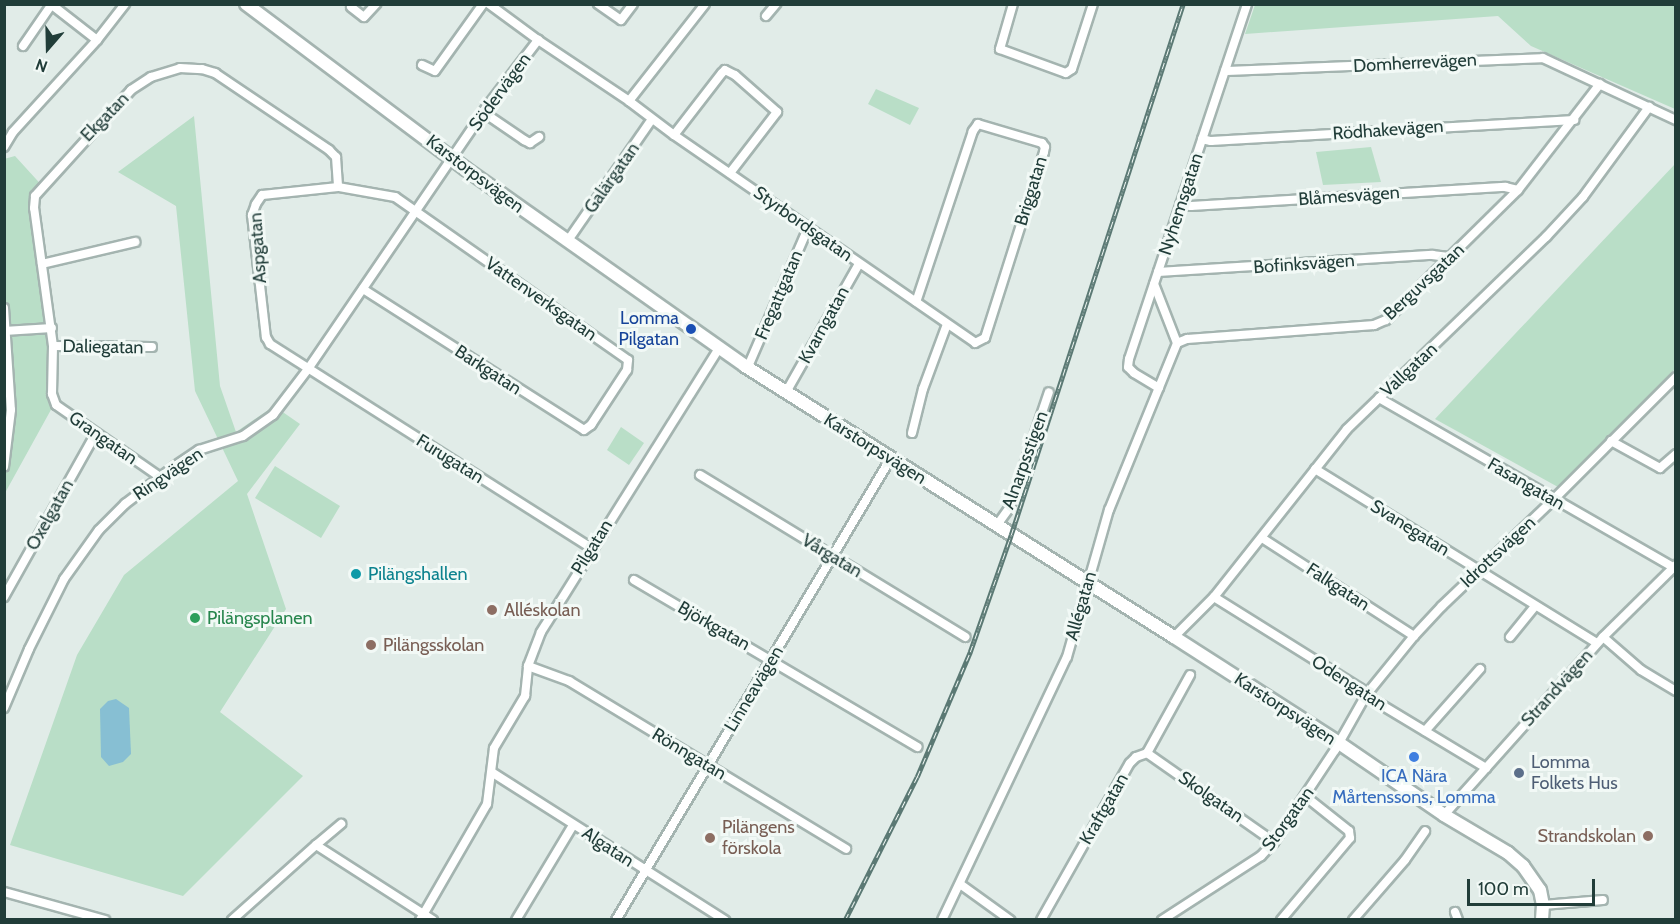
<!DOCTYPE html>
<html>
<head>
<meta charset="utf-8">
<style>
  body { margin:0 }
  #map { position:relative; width:1680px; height:924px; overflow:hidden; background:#e1ece8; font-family:Cabin,sans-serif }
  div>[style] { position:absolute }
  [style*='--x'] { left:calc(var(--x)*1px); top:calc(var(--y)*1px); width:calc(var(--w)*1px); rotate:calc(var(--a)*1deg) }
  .green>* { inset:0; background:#b9dec7 }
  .water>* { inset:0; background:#87bfd3 }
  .roads { filter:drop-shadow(2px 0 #a4b4b0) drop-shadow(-2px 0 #a4b4b0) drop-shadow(0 2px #a4b4b0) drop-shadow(0 -2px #a4b4b0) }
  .street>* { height:8px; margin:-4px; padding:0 4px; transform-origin:4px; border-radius:4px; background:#fff }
  .secondary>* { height:12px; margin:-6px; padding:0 6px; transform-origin:6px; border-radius:6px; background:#fff }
  .rail>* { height:4.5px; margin-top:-2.25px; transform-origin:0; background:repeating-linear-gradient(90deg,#f2f9f6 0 7px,#5b7974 0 14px); box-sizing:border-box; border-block:2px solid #5b7974 }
  .dots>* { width:16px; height:16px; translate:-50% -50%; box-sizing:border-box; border:3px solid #f2f9f6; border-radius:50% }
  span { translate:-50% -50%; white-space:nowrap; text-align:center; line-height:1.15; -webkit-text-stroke:6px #f2f9f6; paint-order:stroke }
  .street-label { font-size:18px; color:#213d39 }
  .transit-label { font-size:18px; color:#164399 }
  .right { translate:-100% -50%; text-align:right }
  .culture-label { font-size:18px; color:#0d838f }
  .left { translate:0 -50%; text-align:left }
  .education-label { font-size:18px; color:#785e54 }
  .leisure-label { font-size:18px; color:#27864d }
  .service-label { font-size:18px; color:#4e5e75 }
  .shop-label { font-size:18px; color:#366cbe }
  .frame { position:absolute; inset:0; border:6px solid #213d39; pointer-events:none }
  .north { position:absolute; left:18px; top:18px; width:60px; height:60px; -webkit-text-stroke:4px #f2f9f6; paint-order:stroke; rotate:200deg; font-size:16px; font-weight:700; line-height:24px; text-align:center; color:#213d39 }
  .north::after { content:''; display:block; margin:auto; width:21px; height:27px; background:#213d39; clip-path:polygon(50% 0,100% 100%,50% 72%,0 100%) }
  .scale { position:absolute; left:1467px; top:879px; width:128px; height:27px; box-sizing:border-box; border:3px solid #213d39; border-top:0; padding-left:8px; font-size:18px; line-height:21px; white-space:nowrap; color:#213d39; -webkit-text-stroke:4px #f2f9f6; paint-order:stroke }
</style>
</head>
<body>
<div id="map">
  <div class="green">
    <div style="clip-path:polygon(1255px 5px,1675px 5px,1675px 109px,1531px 46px,1498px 16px,1245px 34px)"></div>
    <div style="clip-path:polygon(876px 89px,919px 108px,910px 125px,868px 104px)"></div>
    <div style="clip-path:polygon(194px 116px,220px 386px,236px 432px,274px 406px,300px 424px,247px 494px,286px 609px,220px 712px,303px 776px,183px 896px,10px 845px,77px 655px,124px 575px,238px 481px,195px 391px,176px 206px,118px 172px)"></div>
    <div style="clip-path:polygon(1371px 147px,1381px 182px,1323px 185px,1316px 152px)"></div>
    <div style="clip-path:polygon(15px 156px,46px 190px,37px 205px,58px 343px,58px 397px,5px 493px,4px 159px)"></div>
    <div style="clip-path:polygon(1675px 164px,1675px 369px,1558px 487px,1435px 419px)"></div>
    <div style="clip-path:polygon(621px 427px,644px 443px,629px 465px,607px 450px)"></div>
    <div style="clip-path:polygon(275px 466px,340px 506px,321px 538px,255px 498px)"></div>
  </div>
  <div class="water">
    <div style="clip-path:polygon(116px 699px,129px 708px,131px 754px,123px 762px,109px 766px,101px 757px,100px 709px,108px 701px)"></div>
  </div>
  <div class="roads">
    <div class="street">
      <div style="--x:489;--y:4;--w:61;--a:36.3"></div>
      <div style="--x:598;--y:4;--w:28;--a:35"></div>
      <div style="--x:621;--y:20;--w:20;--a:-53"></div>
      <div style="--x:1013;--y:4;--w:47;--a:106.1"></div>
      <div style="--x:1000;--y:49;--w:70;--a:20"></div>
      <div style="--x:1066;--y:73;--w:7;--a:-34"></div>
      <div style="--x:1072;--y:69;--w:68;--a:-72.1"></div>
      <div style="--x:52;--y:5;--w:57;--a:37.9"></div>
      <div style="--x:351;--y:7;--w:16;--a:38"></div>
      <div style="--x:364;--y:17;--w:18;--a:-47"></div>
      <div style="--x:766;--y:16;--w:16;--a:-50"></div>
      <div style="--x:23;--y:46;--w:51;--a:-55.4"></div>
      <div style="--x:422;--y:65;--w:14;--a:25"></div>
      <div style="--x:435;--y:71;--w:82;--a:-54.4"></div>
      <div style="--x:1225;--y:71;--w:318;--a:-2.3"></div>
      <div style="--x:1543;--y:58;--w:147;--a:25"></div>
      <div style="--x:629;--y:101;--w:56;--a:37.1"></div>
      <div style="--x:674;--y:135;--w:366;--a:34.6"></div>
      <div style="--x:975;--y:343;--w:11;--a:-27"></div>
      <div style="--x:985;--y:338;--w:195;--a:-72.4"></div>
      <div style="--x:1044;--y:152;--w:5;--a:-79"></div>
      <div style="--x:1045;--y:147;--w:5;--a:-127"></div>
      <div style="--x:1042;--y:143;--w:67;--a:-163.5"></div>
      <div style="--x:978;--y:124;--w:9;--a:126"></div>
      <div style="--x:973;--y:131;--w:180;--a:108.4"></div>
      <div style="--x:483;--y:112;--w:50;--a:34.3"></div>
      <div style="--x:524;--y:140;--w:7;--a:27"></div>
      <div style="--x:530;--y:143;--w:11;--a:-34"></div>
      <div style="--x:674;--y:135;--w:78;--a:-52.3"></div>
      <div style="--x:722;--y:73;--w:4;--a:-45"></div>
      <div style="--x:725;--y:70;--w:11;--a:27"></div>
      <div style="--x:735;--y:75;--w:56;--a:41.4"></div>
      <div style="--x:777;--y:112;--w:77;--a:127.6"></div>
      <div style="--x:1202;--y:139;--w:9;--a:13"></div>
      <div style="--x:1211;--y:141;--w:364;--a:-3.3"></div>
      <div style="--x:4;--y:147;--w:17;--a:-59"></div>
      <div style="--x:13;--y:132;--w:125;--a:-47.6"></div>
      <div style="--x:97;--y:40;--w:46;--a:-52.1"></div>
      <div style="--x:1180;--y:205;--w:11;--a:5"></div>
      <div style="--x:1191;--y:206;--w:315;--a:-3.5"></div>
      <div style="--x:1505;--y:187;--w:13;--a:13"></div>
      <div style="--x:571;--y:236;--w:142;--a:-55.3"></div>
      <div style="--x:42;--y:264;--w:96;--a:-13.3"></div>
      <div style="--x:1158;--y:272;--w:275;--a:-3.6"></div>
      <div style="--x:1432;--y:255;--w:17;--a:7"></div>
      <div style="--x:363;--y:289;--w:262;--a:32.5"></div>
      <div style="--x:584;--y:430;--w:9;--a:-36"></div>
      <div style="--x:591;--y:425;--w:66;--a:-56.8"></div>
      <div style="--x:627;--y:370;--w:10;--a:-84"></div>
      <div style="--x:628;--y:360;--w:284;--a:-145"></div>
      <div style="--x:395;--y:197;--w:58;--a:-170"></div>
      <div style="--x:338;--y:187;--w:76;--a:174"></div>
      <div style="--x:262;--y:195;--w:11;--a:124"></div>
      <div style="--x:256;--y:204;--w:12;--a:110"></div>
      <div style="--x:252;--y:215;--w:123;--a:83.5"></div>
      <div style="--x:266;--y:337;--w:8;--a:60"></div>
      <div style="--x:270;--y:344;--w:381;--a:32.4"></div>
      <div style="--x:4;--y:308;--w:102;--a:86.1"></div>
      <div style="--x:11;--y:410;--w:57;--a:97"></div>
      <div style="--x:4;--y:331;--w:48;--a:-3.6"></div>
      <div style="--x:1177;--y:343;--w:11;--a:-22"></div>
      <div style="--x:1187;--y:339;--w:188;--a:-4.3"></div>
      <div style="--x:1374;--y:325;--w:13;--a:-23"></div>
      <div style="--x:1386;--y:320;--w:185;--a:-44.6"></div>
      <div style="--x:1518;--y:190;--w:134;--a:-52.3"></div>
      <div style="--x:53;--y:346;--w:99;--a:0.6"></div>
      <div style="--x:750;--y:362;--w:146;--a:-66.6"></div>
      <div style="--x:789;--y:387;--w:142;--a:-60.4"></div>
      <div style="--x:1159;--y:388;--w:29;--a:-149"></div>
      <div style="--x:1134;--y:373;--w:8;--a:-135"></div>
      <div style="--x:1128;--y:367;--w:8;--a:-83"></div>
      <div style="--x:1129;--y:359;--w:374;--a:-71.6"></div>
      <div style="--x:1379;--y:398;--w:339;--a:29.9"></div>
      <div style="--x:912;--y:433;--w:45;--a:-76"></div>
      <div style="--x:923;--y:389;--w:69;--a:-69.7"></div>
      <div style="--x:1611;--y:441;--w:56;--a:28.9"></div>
      <div style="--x:1660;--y:468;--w:21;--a:-41"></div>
      <div style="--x:1315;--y:469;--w:331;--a:31.7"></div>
      <div style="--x:700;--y:475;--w:311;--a:31.4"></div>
      <div style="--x:160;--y:477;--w:126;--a:-145.3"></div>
      <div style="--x:56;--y:405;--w:12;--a:-110"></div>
      <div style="--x:52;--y:394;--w:48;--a:-88.8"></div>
      <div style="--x:53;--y:346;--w:139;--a:-97.8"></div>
      <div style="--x:34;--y:208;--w:12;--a:-85"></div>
      <div style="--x:35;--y:196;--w:143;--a:-47.8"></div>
      <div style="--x:131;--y:90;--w:24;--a:-33"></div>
      <div style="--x:151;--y:77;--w:30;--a:-17"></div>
      <div style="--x:180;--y:68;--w:22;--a:3"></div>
      <div style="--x:202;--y:69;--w:14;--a:17"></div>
      <div style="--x:215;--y:73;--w:138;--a:34"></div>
      <div style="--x:329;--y:150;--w:10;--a:45"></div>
      <div style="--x:336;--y:157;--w:30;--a:86"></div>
      <div style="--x:997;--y:525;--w:22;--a:-54"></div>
      <div style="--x:1010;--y:507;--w:121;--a:-71.3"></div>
      <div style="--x:1262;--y:538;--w:181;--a:32.8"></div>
      <div style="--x:634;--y:580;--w:329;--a:30.5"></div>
      <div style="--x:4;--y:597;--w:188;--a:-60.7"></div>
      <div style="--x:1214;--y:597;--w:173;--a:32"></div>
      <div style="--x:1361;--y:689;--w:18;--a:41"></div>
      <div style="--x:1375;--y:701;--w:130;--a:31.1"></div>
      <div style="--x:1174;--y:637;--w:57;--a:-45"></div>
      <div style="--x:1214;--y:597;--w:214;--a:-51.6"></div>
      <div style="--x:1347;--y:429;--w:277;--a:-44"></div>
      <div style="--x:1546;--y:237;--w:54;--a:-47.2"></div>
      <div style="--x:1583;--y:197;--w:112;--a:-53.7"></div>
      <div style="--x:1510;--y:637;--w:40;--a:-51"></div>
      <div style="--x:1603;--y:637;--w:50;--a:41"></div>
      <div style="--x:1641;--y:670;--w:41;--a:31"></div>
      <div style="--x:528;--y:666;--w:44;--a:20.1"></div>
      <div style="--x:569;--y:681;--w:324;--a:31.2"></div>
      <div style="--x:4;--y:708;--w:64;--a:-67"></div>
      <div style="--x:29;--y:649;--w:78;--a:-63.4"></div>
      <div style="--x:64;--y:579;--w:60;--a:-54.5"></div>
      <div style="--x:99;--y:530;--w:37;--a:-45"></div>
      <div style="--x:125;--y:504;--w:63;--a:-37.2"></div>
      <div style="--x:175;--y:466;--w:29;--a:-34"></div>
      <div style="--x:199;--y:450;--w:46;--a:-17.7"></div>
      <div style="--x:243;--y:436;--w:37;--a:-35"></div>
      <div style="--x:273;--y:415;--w:58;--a:-52.7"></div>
      <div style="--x:308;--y:369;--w:311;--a:-55.7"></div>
      <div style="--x:483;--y:112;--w:91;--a:-52.6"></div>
      <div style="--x:538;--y:40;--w:110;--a:33.8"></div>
      <div style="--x:629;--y:101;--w:123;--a:-51.9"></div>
      <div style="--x:1425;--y:731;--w:83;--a:-48.4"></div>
      <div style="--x:1147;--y:753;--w:155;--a:35"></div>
      <div style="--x:493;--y:773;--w:275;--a:32.4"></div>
      <div style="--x:1444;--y:815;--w:239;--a:-48.2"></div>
      <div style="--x:1603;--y:637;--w:103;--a:-44.6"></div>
      <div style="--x:316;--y:845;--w:33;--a:-40"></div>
      <div style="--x:960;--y:884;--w:62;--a:35.8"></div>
      <div style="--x:4;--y:892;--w:105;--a:15.5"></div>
      <div style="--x:1543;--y:905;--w:60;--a:-4.8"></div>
      <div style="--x:1455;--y:912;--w:9;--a:69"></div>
      <div style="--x:232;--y:920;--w:113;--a:-41.8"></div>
      <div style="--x:316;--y:845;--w:139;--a:32.7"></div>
      <div style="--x:420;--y:920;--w:134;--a:-60"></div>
      <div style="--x:487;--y:804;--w:56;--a:-82.9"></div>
      <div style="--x:494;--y:748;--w:61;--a:-59.2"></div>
      <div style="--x:525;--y:696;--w:30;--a:-84"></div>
      <div style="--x:528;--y:666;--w:36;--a:-69"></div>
      <div style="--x:541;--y:632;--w:335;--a:-57.9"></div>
      <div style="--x:516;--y:920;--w:111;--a:-59"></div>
      <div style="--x:616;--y:920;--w:538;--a:-59.24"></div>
      <div style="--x:942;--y:920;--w:291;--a:-64.6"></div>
      <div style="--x:1067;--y:657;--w:153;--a:-74.1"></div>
      <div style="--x:1109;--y:510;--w:180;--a:-67.8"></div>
      <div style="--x:1177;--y:343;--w:63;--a:-111.3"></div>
      <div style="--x:1041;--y:920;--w:180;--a:-60.5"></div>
      <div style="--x:1130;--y:763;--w:8;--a:-45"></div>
      <div style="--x:1136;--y:757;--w:12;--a:-20"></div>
      <div style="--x:1147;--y:753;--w:89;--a:-61.1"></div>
      <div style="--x:1162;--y:920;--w:118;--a:-32.9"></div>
      <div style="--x:1261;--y:856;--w:19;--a:-47"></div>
      <div style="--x:1274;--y:842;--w:110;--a:-56.5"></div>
      <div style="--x:1335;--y:750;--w:63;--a:-60.6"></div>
      <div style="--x:1366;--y:695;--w:76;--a:-50.9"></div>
      <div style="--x:1414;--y:636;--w:41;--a:-47"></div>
      <div style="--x:1442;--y:606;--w:153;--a:-43.7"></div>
      <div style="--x:1553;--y:500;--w:174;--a:-45"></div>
      <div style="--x:1281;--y:920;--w:107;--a:-49.9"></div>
      <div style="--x:1350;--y:838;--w:7;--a:-98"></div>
      <div style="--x:1349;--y:831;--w:56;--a:-141.5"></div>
      <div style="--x:1353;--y:920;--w:79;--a:-49.1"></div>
      <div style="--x:1405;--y:860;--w:35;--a:-55"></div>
    </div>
    <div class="secondary">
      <div style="--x:246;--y:4;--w:275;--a:36.9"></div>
      <div style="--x:466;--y:169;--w:342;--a:35.2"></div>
      <div style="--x:745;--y:366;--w:507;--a:32.28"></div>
      <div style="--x:1174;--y:637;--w:196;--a:32.7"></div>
      <div style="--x:1339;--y:743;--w:127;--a:34.4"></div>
      <div style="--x:1444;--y:815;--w:74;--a:30.7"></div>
      <div style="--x:1508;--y:853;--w:20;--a:41"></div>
      <div style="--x:1523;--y:866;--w:29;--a:55"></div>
      <div style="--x:1540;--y:890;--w:15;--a:79"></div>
      <div style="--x:1543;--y:905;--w:15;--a:94"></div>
    </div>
  </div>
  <div class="rail">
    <div style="--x:845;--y:920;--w:160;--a:-63.3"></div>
    <div style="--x:917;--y:777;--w:136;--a:-67"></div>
    <div style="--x:970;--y:652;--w:124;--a:-70.7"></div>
    <div style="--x:1011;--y:535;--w:558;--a:-72.05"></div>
  </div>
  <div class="dots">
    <div style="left:691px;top:329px;background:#1a4fb4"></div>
    <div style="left:356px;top:574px;background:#0f9aa8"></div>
    <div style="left:492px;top:610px;background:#8d6e63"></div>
    <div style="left:195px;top:618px;background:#2e9e5b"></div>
    <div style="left:371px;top:645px;background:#8d6e63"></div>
    <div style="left:1414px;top:757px;background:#3f7fe0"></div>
    <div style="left:1519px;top:773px;background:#5c6f8a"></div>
    <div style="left:1648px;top:836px;background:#8d6e63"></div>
    <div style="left:710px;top:838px;background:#8d6e63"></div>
  </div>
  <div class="street-label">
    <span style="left:1415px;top:63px;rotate:-3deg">Domherrevägen</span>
    <span style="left:500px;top:92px;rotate:-54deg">Södervägen</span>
    <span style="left:105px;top:117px;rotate:-46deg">Ekgatan</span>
    <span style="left:1388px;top:130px;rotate:-4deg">Rödhakevägen</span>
    <span style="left:475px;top:174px;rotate:37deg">Karstorpsvägen</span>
    <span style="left:612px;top:178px;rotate:-55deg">Galärgatan</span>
    <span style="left:1031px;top:191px;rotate:-73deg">Briggatan</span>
    <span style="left:1349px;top:196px;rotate:-4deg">Blåmesvägen</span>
    <span style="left:1181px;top:204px;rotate:-72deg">Nyhemsgatan</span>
    <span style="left:803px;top:224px;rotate:35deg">Styrbordsgatan</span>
    <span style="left:258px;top:248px;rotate:-94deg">Aspgatan</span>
    <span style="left:1304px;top:264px;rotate:-4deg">Bofinksvägen</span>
    <span style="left:1424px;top:282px;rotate:-43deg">Berguvsgatan</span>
    <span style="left:779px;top:295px;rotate:-67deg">Fregattgatan</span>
    <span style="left:541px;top:299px;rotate:35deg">Vattenverksgatan</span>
    <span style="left:824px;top:325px;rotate:-61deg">Kvarngatan</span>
    <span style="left:103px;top:347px;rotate:1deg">Daliegatan</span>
    <span style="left:488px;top:370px;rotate:33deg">Barkgatan</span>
    <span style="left:1409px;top:370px;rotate:-43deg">Vallgatan</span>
    <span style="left:103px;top:438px;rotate:35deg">Grangatan</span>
    <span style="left:875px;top:449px;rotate:32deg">Karstorpsvägen</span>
    <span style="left:450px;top:459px;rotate:32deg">Furugatan</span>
    <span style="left:1025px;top:460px;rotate:-70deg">Alnarpsstigen</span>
    <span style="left:168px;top:474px;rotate:-34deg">Ringvägen</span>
    <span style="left:1526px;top:484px;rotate:30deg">Fasangatan</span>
    <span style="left:50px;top:515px;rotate:-61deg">Oxelgatan</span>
    <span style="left:1410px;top:528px;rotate:32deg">Svanegatan</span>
    <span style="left:592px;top:547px;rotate:-58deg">Pilgatan</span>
    <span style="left:1498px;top:552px;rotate:-43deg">Idrottsvägen</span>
    <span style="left:832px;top:556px;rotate:31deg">Vårgatan</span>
    <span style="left:1338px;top:587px;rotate:33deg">Falkgatan</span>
    <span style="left:1081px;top:606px;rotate:-74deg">Allégatan</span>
    <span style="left:714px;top:626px;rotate:30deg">Björkgatan</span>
    <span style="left:1349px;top:683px;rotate:33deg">Odengatan</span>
    <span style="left:1557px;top:688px;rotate:-48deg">Strandvägen</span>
    <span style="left:754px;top:689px;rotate:-59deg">Linneavägen</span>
    <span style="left:1285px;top:709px;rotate:33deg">Karstorpsvägen</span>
    <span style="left:689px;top:754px;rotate:31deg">Rönngatan</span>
    <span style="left:1211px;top:797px;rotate:35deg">Skolgatan</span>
    <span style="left:1104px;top:809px;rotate:-60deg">Kraftgatan</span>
    <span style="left:1288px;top:819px;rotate:-54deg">Storgatan</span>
    <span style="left:608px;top:847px;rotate:33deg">Algatan</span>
  </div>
  <div class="transit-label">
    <span class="right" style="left:679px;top:329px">Lomma<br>Pilgatan</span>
  </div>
  <div class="culture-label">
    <span class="left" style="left:368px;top:574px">Pilängshallen</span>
  </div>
  <div class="education-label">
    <span class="left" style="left:504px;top:610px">Alléskolan</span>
    <span class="left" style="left:383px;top:645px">Pilängsskolan</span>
    <span class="left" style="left:722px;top:838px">Pilängens<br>förskola</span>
    <span class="right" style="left:1636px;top:836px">Strandskolan</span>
  </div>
  <div class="leisure-label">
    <span class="left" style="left:207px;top:618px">Pilängsplanen</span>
  </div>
  <div class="service-label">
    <span class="left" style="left:1531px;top:773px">Lomma<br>Folkets Hus</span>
  </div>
  <div class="shop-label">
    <span style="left:1414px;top:787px">ICA Nära<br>Mårtenssons, Lomma</span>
  </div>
  <div class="frame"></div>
  <div class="north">N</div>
  <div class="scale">100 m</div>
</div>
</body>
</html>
